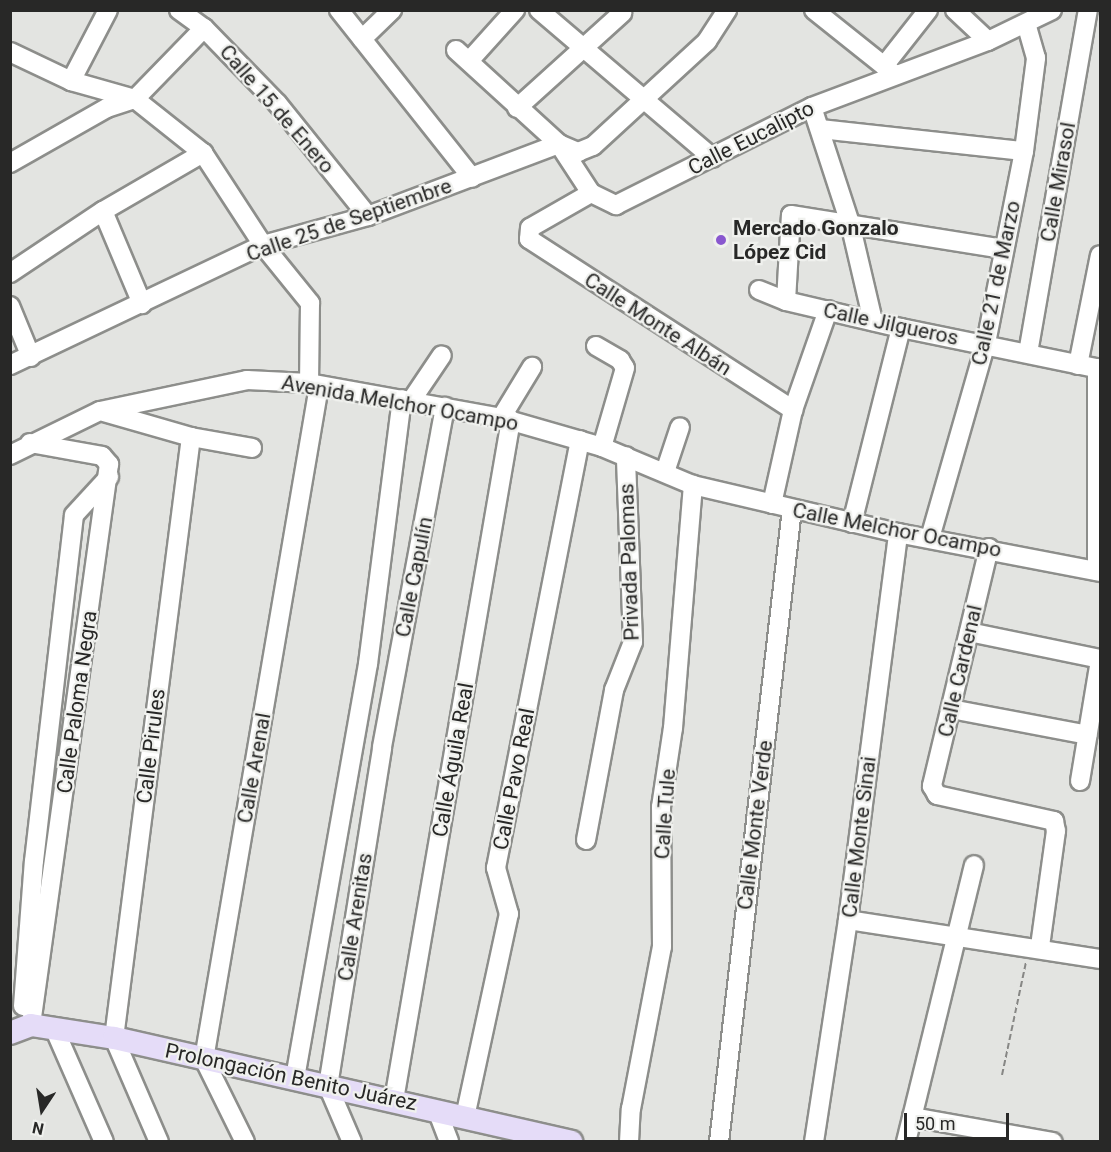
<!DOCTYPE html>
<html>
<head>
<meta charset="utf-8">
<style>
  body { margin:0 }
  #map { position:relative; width:1111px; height:1152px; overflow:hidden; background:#e3e4e1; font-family:Roboto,sans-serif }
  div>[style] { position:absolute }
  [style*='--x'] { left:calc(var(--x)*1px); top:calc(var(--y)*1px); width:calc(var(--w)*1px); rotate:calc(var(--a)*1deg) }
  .path>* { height:2px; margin-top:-1px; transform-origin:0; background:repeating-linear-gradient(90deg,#878785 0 6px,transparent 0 9px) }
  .roads { filter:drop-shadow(2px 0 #8d8e8b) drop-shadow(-2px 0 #8d8e8b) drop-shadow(0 2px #8d8e8b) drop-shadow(0 -2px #8d8e8b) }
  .minor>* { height:18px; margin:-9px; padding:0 9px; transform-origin:9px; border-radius:9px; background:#fff }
  .major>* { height:22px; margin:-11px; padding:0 11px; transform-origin:11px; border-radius:11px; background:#e5dcf8 }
  .dots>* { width:16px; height:16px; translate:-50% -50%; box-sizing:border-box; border:3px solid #f0f1ee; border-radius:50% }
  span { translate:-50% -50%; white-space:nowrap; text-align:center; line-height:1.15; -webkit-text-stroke:4.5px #f0f1ee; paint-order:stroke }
  .street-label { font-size:21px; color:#282827 }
  .poi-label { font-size:21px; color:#282827; font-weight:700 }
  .left { translate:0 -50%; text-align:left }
  .frame { position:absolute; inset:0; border:12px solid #282827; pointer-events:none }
  .north { position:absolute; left:12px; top:1080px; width:60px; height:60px; -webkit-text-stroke:4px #f0f1ee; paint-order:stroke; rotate:192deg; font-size:16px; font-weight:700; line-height:24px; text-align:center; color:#282827 }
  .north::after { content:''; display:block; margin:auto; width:21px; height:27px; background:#282827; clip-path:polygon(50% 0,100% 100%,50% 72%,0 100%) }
  .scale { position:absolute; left:904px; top:1113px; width:105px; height:27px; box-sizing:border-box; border:3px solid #282827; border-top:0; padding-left:8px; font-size:18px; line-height:21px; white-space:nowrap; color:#282827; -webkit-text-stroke:4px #f0f1ee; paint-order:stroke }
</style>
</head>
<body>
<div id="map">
  <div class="path">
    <div style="--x:1002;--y:1075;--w:116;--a:-78"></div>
  </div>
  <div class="roads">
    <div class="minor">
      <div style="--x:179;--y:10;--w:31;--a:36"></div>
      <div style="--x:204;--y:28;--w:105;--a:45.8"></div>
      <div style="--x:277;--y:103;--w:145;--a:51.2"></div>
      <div style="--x:339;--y:10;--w:214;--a:51.6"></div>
      <div style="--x:539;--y:10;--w:228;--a:40.4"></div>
      <div style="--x:814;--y:10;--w:101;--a:38.6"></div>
      <div style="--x:955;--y:10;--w:45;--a:43.2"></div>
      <div style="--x:362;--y:39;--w:42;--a:-44"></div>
      <div style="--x:456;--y:50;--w:139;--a:42.4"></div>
      <div style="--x:559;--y:144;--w:59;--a:56.9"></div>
      <div style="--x:591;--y:193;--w:28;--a:26"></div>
      <div style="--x:616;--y:205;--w:219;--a:-26.6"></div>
      <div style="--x:812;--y:107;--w:188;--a:-20.6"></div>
      <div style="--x:988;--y:41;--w:71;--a:-25.8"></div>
      <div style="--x:10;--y:52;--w:68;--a:25.4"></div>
      <div style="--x:71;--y:81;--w:66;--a:15.7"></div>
      <div style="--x:135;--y:99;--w:87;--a:38.5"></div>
      <div style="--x:203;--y:153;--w:110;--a:56.9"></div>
      <div style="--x:263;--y:245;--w:75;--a:51"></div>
      <div style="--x:310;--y:303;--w:80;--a:90.7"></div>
      <div style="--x:469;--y:61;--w:69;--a:-48"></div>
      <div style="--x:884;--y:66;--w:71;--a:-51.8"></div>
      <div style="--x:71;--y:81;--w:80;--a:-62.5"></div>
      <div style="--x:812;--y:107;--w:122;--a:71.9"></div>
      <div style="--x:850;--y:223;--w:101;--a:76.8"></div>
      <div style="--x:517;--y:108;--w:142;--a:-42.1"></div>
      <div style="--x:820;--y:129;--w:205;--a:6.2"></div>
      <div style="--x:559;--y:144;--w:21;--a:23"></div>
      <div style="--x:578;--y:152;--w:16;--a:-22"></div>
      <div style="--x:593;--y:146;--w:155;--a:-42.6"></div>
      <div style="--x:707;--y:41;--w:37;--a:-57"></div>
      <div style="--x:10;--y:163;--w:112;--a:-29.6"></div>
      <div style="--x:107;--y:108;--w:29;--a:-18"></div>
      <div style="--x:135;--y:99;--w:99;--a:-45.8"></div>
      <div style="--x:591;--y:193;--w:70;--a:150.2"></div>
      <div style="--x:530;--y:228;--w:11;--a:95"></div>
      <div style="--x:529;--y:239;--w:315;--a:32.9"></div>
      <div style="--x:103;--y:211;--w:101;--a:67.2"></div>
      <div style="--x:10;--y:273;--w:112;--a:-33.7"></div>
      <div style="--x:103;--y:211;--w:116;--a:-30.1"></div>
      <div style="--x:759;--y:290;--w:29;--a:22"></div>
      <div style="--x:786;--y:301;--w:118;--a:13.2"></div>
      <div style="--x:901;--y:328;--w:203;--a:11.6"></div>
      <div style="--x:786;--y:301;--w:86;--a:-86.7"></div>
      <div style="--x:791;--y:215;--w:215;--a:9.1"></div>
      <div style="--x:10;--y:306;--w:55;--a:67.6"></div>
      <div style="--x:596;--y:346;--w:28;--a:30"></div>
      <div style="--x:620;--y:360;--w:9;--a:58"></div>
      <div style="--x:625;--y:368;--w:82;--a:106.2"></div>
      <div style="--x:1028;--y:353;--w:348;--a:-80.1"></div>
      <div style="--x:10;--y:365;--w:280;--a:-25.4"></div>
      <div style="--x:263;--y:245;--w:109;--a:-15.4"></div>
      <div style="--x:368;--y:216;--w:204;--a:-20.7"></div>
      <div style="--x:1078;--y:365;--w:112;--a:-78.7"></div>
      <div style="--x:411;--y:401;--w:55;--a:-56"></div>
      <div style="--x:104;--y:412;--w:91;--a:16"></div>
      <div style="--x:191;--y:437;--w:62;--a:10.2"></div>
      <div style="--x:501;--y:418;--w:60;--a:-58.7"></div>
      <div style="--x:30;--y:443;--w:73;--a:10.2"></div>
      <div style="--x:102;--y:456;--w:11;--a:49"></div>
      <div style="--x:109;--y:464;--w:566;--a:97.92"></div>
      <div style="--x:10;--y:455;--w:100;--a:-26.1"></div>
      <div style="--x:100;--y:411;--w:150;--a:-11.9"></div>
      <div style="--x:247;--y:380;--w:62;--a:2.8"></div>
      <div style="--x:309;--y:383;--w:195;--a:10.3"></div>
      <div style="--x:501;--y:418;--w:105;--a:16"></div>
      <div style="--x:602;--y:447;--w:99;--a:22.7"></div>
      <div style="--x:693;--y:485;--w:211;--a:13.2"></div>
      <div style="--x:898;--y:533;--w:206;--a:10.9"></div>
      <div style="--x:665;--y:472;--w:47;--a:-71.6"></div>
      <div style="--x:772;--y:504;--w:96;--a:-77.4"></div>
      <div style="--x:793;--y:410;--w:106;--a:-70.7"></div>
      <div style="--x:852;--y:523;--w:201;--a:-75.9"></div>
      <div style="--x:930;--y:538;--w:203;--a:-74"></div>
      <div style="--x:986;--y:343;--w:196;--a:-78.8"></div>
      <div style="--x:1024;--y:151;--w:94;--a:-82.6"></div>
      <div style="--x:1036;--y:58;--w:35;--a:-106"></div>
      <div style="--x:989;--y:548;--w:245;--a:103.5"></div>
      <div style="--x:932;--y:786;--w:10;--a:61"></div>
      <div style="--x:937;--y:795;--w:120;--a:12.5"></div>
      <div style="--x:1054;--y:821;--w:10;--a:79"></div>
      <div style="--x:1056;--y:831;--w:117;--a:97.9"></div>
      <div style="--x:1097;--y:571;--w:203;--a:-90"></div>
      <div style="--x:969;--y:632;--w:134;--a:11.6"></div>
      <div style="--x:951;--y:709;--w:139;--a:10.7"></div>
      <div style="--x:1080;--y:781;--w:123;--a:-80.6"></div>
      <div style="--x:586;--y:840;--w:153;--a:-79.4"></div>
      <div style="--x:614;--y:690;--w:52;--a:-68.4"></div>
      <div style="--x:633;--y:642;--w:186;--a:-92.2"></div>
      <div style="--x:848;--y:920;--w:255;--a:8.8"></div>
      <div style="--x:23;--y:1006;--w:145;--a:-85.7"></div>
      <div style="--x:34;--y:861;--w:348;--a:-83.4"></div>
      <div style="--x:74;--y:515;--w:52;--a:-47.4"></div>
      <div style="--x:54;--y:1028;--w:124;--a:66.3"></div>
      <div style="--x:295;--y:1078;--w:420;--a:-80"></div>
      <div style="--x:368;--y:664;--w:267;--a:-82.7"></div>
      <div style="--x:394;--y:1100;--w:690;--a:-80.24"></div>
      <div style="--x:437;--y:1110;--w:34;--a:69"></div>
      <div style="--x:465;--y:1117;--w:208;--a:-77.8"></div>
      <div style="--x:509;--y:914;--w:48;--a:-105.8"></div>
      <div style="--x:496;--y:868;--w:436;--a:-78.9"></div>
      <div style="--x:912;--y:1117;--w:143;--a:10.1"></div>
      <div style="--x:159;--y:1142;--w:113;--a:-113.4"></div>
      <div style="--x:114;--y:1038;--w:606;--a:-82.7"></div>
      <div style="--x:245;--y:1142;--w:93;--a:-116.3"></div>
      <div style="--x:204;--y:1059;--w:683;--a:-80.3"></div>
      <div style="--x:352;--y:1142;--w:61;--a:-113.2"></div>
      <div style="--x:328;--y:1086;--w:343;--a:-80.9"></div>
      <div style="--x:382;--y:747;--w:346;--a:-79.5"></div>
      <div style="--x:629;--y:1142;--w:33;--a:-87"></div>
      <div style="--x:631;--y:1109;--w:165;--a:-79.2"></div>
      <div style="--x:662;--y:947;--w:140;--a:-90.4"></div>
      <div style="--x:661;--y:807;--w:80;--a:-81.4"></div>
      <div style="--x:673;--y:728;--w:244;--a:-85.3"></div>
      <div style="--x:719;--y:1142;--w:637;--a:-83.42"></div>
      <div style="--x:814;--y:1142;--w:225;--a:-81.3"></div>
      <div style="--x:848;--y:920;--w:390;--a:-82.6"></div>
      <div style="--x:906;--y:1142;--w:285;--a:-76.2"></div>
    </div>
    <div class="major">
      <div style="--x:10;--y:1033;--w:22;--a:-21"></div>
      <div style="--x:31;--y:1025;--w:84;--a:8.9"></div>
      <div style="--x:114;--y:1038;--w:469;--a:12.8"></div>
    </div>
  </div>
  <div class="dots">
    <div style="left:721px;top:240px;background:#8957cf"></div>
  </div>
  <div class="street-label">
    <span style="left:277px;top:109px;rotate:49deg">Calle 15 de Enero</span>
    <span style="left:751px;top:138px;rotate:-27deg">Calle Eucalipto</span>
    <span style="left:1058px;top:182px;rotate:-80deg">Calle Mirasol</span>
    <span style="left:349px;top:220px;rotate:-19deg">Calle 25 de Septiembre</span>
    <span style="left:996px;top:283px;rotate:-78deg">Calle 21 de Marzo</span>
    <span style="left:658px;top:324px;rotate:33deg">Calle Monte Albán</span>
    <span style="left:891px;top:324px;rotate:12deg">Calle Jilgueros</span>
    <span style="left:400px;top:403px;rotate:10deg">Avenida Melchor Ocampo</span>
    <span style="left:897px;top:530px;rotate:11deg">Calle Melchor Ocampo</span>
    <span style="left:629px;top:562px;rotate:-92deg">Privada Palomas</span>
    <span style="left:414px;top:577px;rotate:-79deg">Calle Capulín</span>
    <span style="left:960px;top:671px;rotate:-77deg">Calle Cardenal</span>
    <span style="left:77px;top:702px;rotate:-82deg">Calle Paloma Negra</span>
    <span style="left:151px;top:746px;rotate:-83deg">Calle Pirules</span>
    <span style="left:453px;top:760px;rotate:-80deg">Calle Águila Real</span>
    <span style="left:254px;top:768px;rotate:-80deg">Calle Arenal</span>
    <span style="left:514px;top:779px;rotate:-79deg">Calle Pavo Real</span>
    <span style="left:665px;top:814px;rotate:-86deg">Calle Tule</span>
    <span style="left:755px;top:825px;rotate:-83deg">Calle Monte Verde</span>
    <span style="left:859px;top:837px;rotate:-83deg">Calle Monte Sinai</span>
    <span style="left:355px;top:917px;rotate:-81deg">Calle Arenitas</span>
    <span style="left:291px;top:1077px;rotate:12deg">Prolongación Benito Juárez</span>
  </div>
  <div class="poi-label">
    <span class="left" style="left:733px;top:240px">Mercado Gonzalo<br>López Cid</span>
  </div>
  <div class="frame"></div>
  <div class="north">N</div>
  <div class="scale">50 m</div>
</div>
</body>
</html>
